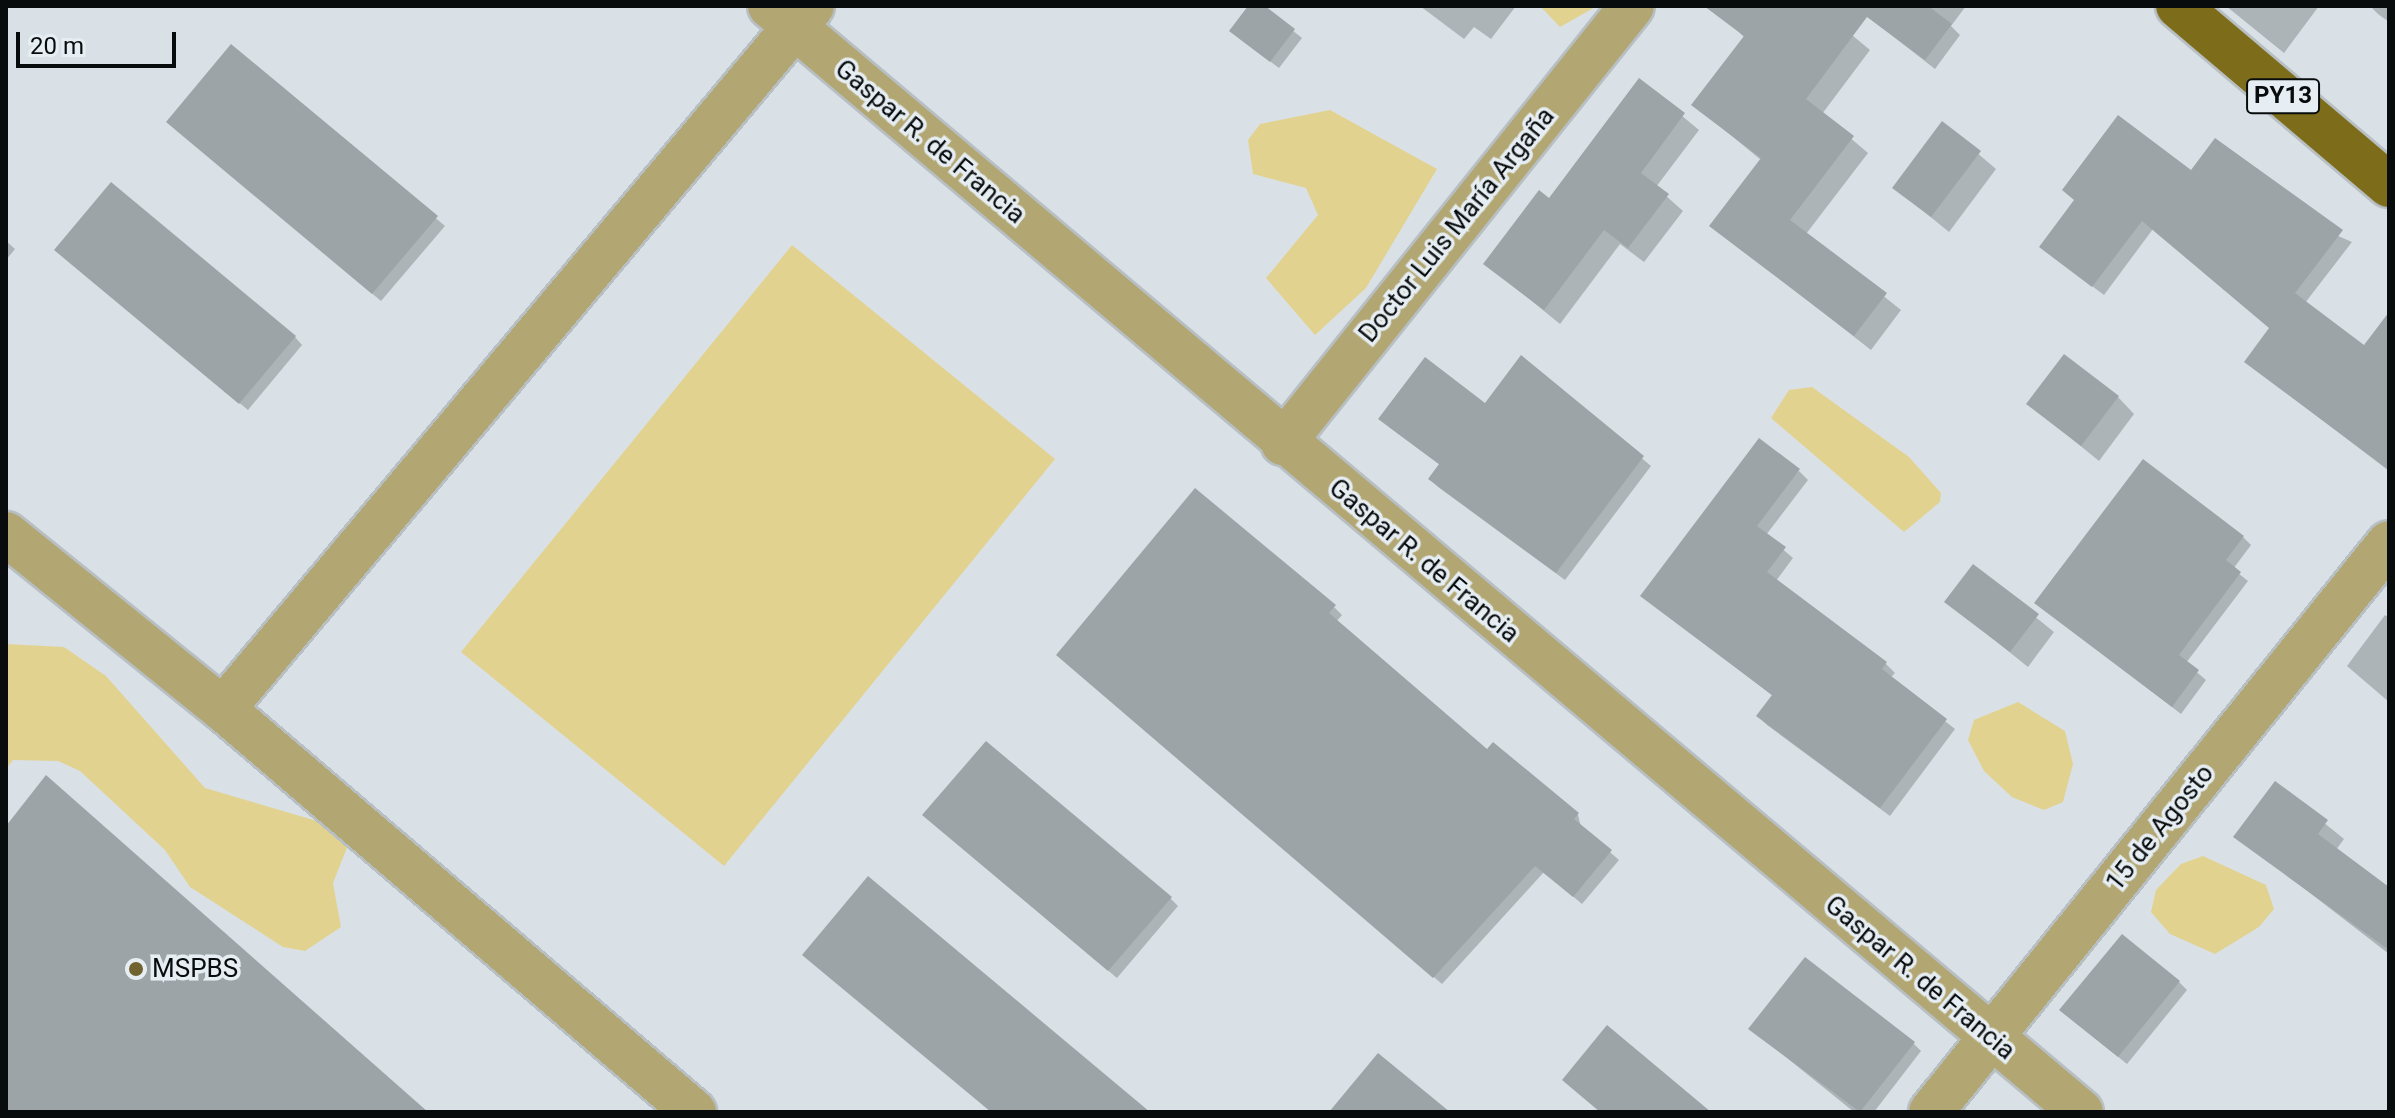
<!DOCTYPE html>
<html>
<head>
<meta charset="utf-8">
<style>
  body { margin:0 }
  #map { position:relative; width:2395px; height:1118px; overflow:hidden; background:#d9e1e6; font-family:Roboto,sans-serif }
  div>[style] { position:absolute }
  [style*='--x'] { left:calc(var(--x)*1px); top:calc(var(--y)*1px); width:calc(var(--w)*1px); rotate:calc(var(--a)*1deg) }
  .green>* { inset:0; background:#e2d290 }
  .shadow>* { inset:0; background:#0003 }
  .building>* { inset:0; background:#9ca4a8 }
  .roads { filter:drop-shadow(2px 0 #b8bfc3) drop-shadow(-2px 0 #b8bfc3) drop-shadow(0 2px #b8bfc3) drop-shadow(0 -2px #b8bfc3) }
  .minor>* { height:44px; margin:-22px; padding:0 22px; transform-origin:22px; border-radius:22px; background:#b2a673 }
  .trunk>* { height:44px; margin:-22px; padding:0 22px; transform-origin:22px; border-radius:22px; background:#7d6c1a }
  .dots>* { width:22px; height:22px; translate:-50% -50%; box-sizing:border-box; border:4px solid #e6eef3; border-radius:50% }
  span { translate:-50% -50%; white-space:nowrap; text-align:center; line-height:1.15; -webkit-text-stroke:7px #e6eef3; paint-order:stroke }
  .shield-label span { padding:2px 6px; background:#e6eef3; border:2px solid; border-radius:6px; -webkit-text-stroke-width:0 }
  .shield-label { font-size:24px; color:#090c0d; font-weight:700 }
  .street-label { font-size:26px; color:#090c0d }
  .poi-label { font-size:26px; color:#090c0d }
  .left { translate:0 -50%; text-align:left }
  .frame { position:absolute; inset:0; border:8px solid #090c0d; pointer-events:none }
  .scale { position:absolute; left:16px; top:32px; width:160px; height:36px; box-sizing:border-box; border:4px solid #090c0d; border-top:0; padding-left:10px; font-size:24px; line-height:28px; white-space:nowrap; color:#090c0d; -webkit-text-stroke:6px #e6eef3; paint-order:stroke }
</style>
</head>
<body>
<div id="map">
  <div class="green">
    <div style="clip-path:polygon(1597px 6px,1560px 27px,1541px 7px,1542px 6px)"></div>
    <div style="clip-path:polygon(1330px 110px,1437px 169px,1366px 288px,1315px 335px,1266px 278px,1318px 215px,1306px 188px,1253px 174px,1248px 140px,1260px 124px)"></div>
    <div style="clip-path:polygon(792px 245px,1055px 459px,724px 866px,461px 652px)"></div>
    <div style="clip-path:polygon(1812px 387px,1909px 457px,1941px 493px,1940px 502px,1904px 532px,1771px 418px,1789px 390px)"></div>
    <div style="clip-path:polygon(6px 644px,64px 647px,106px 676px,205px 788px,334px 826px,348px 845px,333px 883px,341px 927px,305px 951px,283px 947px,190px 887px,165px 850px,80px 771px,58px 761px,13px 760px,6px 769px)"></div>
    <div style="clip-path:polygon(2018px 702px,2065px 731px,2073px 764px,2063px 802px,2044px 810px,2012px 797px,1984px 771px,1968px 740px,1974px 720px)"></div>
    <div style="clip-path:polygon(2203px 856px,2266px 885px,2274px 909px,2259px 927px,2215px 954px,2170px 934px,2151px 912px,2156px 890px,2181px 864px)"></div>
  </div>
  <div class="shadow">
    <div style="clip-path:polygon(1251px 6px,1262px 6px,1302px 38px,1279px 68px,1240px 39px)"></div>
    <div style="clip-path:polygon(1420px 6px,1516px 6px,1491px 39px,1474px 27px,1464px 39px)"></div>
    <div style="clip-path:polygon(1744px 6px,1817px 6px,1870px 50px,1822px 114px,1868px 153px,1806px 234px,1901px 310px,1871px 350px,1712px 226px,1761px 160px,1694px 105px,1745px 38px,1731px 24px)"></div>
    <div style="clip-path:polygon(1854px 6px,1966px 6px,1951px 26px,1960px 35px,1935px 69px)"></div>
    <div style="clip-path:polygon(2226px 6px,2319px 6px,2284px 53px)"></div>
    <div style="clip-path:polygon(2370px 6px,2389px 6px,2389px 22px,2378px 14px)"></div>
    <div style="clip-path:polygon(232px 47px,445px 226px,381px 301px,177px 130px)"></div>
    <div style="clip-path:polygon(1640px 81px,1699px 130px,1656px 187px,1683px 211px,1644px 262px,1620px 244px,1560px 324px,1486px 264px,1549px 201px)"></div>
    <div style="clip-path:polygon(1943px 124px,1996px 169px,1949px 232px,1895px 188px)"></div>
    <div style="clip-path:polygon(2192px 173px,2352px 242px,2305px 303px,2364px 348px,2389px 315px,2389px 471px,2246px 362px,2271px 328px,2153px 229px,2104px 295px,2052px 256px)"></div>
    <div style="clip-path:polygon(6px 241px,15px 249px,6px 260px)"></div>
    <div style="clip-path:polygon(65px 258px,295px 337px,302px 345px,248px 410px)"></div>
    <div style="clip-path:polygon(1522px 358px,1651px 466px,1565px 580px,1438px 487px,1430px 479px,1440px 465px,1389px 427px,1486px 406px)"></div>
    <div style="clip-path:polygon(2118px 397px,2134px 414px,2099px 461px,2029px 404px)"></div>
    <div style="clip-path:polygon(1799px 471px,1808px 480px,1766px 535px,1793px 558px,1776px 581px,1886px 664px,1895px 673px,1890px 678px,1955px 729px,1890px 816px,1767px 725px,1758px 716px,1773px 696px,1643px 596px)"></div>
    <div style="clip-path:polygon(2243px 537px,2251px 545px,2233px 569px,2248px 581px,2186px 663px,2206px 680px,2181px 714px,2037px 603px)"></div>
    <div style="clip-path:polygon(1974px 567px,2054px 632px,2028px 667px,1947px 602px)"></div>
    <div style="clip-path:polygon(1334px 607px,1342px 615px,1336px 622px,1487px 752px,1578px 815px,1581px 827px,1619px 860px,1582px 904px,1544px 872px,1442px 984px,1067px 663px)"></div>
    <div style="clip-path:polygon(2385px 615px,2389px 618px,2389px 702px,2347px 666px)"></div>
    <div style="clip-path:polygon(2276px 784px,2344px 839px,2336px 850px,2389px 890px,2389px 954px,2236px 836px)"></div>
    <div style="clip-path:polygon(933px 823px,1170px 898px,1178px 906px,1117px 978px)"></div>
    <div style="clip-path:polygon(2179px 982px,2187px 990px,2127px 1064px,2070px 1018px)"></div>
    <div style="clip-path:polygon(1751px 1029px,1913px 1043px,1921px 1051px,1874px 1112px,1854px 1112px)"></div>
  </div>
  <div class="building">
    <div style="clip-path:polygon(1248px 6px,1265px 6px,1295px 29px,1270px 62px,1229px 31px)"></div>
    <div style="clip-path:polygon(1704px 6px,1928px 6px,1952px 24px,1925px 60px,1867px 17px,1806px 99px,1854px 136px,1790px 220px,1887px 293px,1854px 336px,1709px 226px,1761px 158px,1691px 105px,1744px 36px)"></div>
    <div style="clip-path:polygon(231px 44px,438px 216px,372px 294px,166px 122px)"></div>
    <div style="clip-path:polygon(1639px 78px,1685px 113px,1641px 173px,1669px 194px,1628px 248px,1604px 230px,1544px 310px,1483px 264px,1539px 190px,1549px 198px)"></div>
    <div style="clip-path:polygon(2118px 115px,2191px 170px,2215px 138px,2343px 230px,2295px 293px,2364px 345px,2389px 312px,2389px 470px,2244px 362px,2269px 328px,2142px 221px,2092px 287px,2039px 247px,2074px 200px,2062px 190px)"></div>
    <div style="clip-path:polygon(1942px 121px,1981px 151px,1931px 217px,1892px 188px)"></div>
    <div style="clip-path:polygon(111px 182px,296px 336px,239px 404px,54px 250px)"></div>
    <div style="clip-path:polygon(2064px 354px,2119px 396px,2081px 446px,2026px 404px)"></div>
    <div style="clip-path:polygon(1521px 355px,1644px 456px,1556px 573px,1428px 479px,1439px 464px,1378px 419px,1425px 357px,1485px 403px)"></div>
    <div style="clip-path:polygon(1759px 438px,1800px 469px,1757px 526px,1786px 547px,1767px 572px,1887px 662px,1882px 669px,1947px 719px,1880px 808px,1756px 716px,1772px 695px,1640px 596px)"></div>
    <div style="clip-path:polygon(2143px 459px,2244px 536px,2226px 560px,2241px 572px,2179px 655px,2199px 670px,2172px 707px,2034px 603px)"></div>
    <div style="clip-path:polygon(1195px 488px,1336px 605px,1329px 613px,1487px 749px,1493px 742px,1579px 813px,1574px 819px,1612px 850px,1573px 897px,1535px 866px,1433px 978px,1056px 655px)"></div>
    <div style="clip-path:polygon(1973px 564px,2039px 614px,2010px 652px,1944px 602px)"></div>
    <div style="clip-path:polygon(986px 741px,1172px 897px,1108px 971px,922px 815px)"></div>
    <div style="clip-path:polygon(46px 775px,428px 1112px,6px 1112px,6px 826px)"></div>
    <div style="clip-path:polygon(2275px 781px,2328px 820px,2318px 834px,2389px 887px,2389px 950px,2233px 837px)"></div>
    <div style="clip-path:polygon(868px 876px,1150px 1112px,991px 1112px,802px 955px)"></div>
    <div style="clip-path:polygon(2122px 934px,2180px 981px,2118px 1057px,2059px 1010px)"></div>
    <div style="clip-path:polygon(1805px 957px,1915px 1042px,1860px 1112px,1748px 1029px)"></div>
    <div style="clip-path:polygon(1607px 1025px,1711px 1112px,1600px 1112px,1562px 1080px)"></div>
    <div style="clip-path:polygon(1378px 1053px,1450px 1112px,1329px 1112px)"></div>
  </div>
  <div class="roads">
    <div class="minor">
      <div style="--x:770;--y:6;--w:1715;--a:40.15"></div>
      <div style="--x:1283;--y:443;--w:559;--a:-51.39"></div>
      <div style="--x:6;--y:534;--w:279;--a:38.9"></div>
      <div style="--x:223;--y:709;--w:620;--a:40.55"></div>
      <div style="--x:223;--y:709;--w:917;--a:-50.04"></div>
      <div style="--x:1931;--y:1112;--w:730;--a:-51.17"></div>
    </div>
    <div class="trunk">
      <div style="--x:2178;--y:6;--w:277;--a:40.3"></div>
    </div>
  </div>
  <div class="dots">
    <div style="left:136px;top:969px;background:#706330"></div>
  </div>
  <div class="shield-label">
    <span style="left:2283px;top:96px">PY13</span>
  </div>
  <div class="street-label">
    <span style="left:930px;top:142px;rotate:40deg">Gaspar R. de Francia</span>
    <span style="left:1457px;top:225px;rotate:-51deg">Doctor Luis María Argaña</span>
    <span style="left:1424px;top:561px;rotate:40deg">Gaspar R. de Francia</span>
    <span style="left:2160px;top:828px;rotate:-51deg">15 de Agosto</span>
    <span style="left:1920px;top:978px;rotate:40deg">Gaspar R. de Francia</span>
  </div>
  <div class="poi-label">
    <span class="left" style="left:152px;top:969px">MSPBS</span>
  </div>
  <div class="frame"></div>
  <div class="scale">20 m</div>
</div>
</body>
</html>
